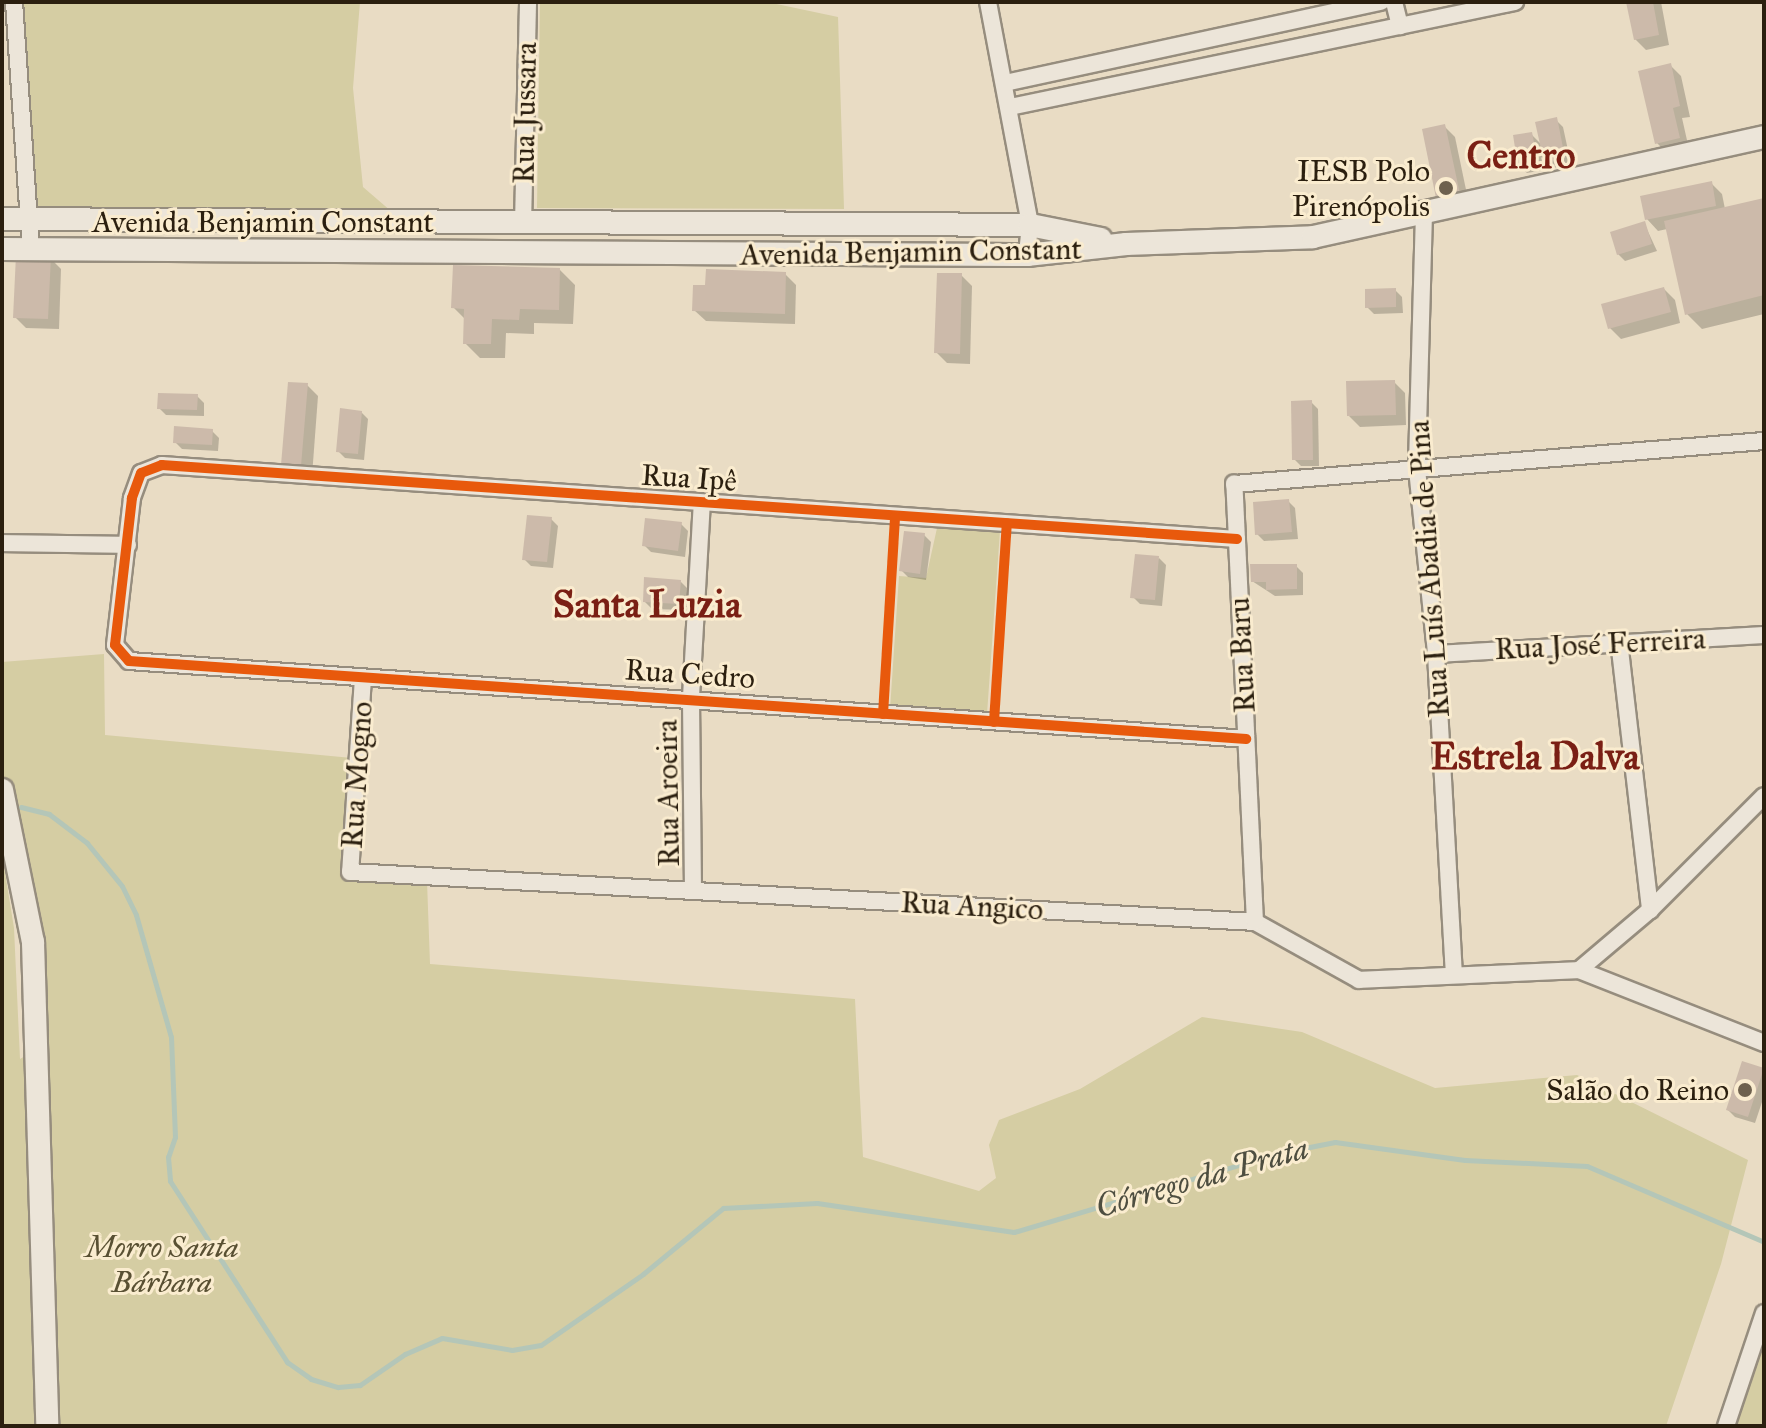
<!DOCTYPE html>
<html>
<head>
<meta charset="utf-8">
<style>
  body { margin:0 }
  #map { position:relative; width:1766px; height:1428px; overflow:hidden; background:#e9dcc4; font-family:"IM FELL Great Primer",serif }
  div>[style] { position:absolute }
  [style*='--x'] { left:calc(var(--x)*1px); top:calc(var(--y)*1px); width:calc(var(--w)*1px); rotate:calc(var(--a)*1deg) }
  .green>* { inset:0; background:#d5cda3 }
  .shadow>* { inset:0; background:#0003 }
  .stream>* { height:5px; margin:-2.5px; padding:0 2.5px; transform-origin:2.5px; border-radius:2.5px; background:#b4c6b8 }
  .building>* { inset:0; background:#ccbaaa }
  .roads { filter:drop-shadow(2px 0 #968d7e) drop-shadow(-2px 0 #968d7e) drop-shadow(0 2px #968d7e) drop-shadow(0 -2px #968d7e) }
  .street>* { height:16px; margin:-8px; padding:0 8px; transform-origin:8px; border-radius:8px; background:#ece5d9 }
  .secondary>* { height:22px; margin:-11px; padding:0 11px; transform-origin:11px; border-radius:11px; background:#ece5d9 }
  .cycleway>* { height:10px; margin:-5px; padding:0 5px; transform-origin:5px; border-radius:5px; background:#e8590c }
  .dots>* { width:22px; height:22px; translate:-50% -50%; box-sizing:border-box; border:4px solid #faeccf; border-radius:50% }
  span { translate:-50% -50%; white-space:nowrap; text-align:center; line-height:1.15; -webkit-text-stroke:6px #faeccf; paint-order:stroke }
  .street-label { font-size:30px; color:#2b1f0f }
  .poi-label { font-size:30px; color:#2b1f0f }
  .right { translate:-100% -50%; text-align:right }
  .park-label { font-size:30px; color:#595033; font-style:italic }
  .water-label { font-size:32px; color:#4e4e40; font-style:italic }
  .district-label { font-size:38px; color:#7a1f14; font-weight:700 }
  .frame { position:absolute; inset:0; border:4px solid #2b1f0f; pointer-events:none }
</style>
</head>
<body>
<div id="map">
  <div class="green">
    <div style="clip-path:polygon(23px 2px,360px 2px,353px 88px,363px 187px,392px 212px,38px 208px)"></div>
    <div style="clip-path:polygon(540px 2px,767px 2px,838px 17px,844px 209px,537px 208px)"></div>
    <div style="clip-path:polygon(937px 528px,1000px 531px,987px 714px,890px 709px,899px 576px,926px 578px)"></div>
    <div style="clip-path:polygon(104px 654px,105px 735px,352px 758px,347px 876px,427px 881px,430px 964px,855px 999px,863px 1157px,979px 1191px,996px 1178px,989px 1145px,999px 1120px,1080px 1089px,1202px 1017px,1302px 1032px,1435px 1088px,1577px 1075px,1748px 1160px,1721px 1264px,1666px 1426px,2px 1426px,2px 854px,14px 928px,20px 1059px,37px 1049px,2px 779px,2px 662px)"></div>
    <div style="clip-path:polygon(1764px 1326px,1764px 1426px,1730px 1426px)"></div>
  </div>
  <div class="shadow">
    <div style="clip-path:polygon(1628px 2px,1661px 2px,1669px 45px,1646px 50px,1635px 39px)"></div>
    <div style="clip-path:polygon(1670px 65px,1681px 76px,1690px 117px,1682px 118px,1689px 149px,1668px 154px,1657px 143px)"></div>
    <div style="clip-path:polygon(1556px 120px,1563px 127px,1571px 164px,1553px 168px,1541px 157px,1544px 170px,1527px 173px,1520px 166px,1531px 134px,1542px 145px)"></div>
    <div style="clip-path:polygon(1444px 126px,1455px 137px,1469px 204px,1449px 209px,1438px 197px)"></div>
    <div style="clip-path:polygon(1711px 183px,1722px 194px,1725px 209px,1764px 200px,1764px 314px,1702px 329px,1687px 314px,1667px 229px,1658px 231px,1647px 219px)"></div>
    <div style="clip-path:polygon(1644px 223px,1657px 251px,1625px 261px,1618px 254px)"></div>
    <div style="clip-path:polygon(50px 258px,61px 269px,59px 329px,26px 328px,15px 317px)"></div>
    <div style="clip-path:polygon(560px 270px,575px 285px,573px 324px,534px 323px,534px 334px,506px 333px,505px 358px,480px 358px,465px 343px,465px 319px,454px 308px)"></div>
    <div style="clip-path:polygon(785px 274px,796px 285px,795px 324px,706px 321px,694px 310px)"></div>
    <div style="clip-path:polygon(961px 275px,972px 286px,970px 364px,947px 363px,936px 352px)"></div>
    <div style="clip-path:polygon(1664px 289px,1675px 300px,1680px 323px,1621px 339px,1610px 328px)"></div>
    <div style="clip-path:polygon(1395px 290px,1402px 297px,1403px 313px,1374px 314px,1367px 307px)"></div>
    <div style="clip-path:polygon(1394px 382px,1405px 393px,1406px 425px,1360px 427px,1349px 416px)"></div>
    <div style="clip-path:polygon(307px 385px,318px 396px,312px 476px,294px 475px,283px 464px)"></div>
    <div style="clip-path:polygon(197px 396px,204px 403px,204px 416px,166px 415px,159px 408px)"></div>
    <div style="clip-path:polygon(1311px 402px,1318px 409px,1319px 466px,1301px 466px,1294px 459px)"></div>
    <div style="clip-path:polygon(361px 412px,368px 419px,364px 460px,345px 458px,338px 451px)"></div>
    <div style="clip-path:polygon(212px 431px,219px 438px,218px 451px,182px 449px,175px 442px)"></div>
    <div style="clip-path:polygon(1288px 501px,1295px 508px,1298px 539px,1264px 541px,1257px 534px)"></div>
    <div style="clip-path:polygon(551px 519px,558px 526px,553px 568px,531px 566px,524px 559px)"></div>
    <div style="clip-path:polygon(681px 524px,688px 531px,685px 557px,651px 552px,644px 545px)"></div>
    <div style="clip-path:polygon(924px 535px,931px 542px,926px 580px,908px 577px,901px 570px)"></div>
    <div style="clip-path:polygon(1159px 558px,1166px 565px,1162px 606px,1140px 604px,1133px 597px)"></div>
    <div style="clip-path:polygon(1296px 566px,1303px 573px,1303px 595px,1275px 596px,1252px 581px)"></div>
    <div style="clip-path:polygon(680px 581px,687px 588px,686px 610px,652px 609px,645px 602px)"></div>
    <div style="clip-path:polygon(1763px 1070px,1764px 1096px,1755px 1123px,1735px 1117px,1728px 1110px)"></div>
  </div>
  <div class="stream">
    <div style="--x:21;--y:807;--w:29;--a:14"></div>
    <div style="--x:49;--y:814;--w:48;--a:37.3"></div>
    <div style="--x:87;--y:843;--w:55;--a:50.9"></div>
    <div style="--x:122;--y:886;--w:32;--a:64"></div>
    <div style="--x:136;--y:915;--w:127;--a:74"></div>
    <div style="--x:171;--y:1037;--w:100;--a:87.7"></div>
    <div style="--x:175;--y:1137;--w:21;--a:109"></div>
    <div style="--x:168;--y:1157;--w:24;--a:85"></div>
    <div style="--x:170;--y:1181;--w:216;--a:57.1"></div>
    <div style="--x:287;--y:1362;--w:29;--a:35"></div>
    <div style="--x:311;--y:1379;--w:28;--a:17"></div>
    <div style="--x:338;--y:1387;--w:22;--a:-5"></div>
    <div style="--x:360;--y:1385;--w:55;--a:-34.6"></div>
    <div style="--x:405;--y:1354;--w:40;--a:-23.4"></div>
    <div style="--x:442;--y:1338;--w:71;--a:9.7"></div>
    <div style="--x:512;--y:1350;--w:29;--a:-10"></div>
    <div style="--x:541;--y:1345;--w:124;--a:-34.8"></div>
    <div style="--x:643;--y:1274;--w:104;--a:-39.5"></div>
    <div style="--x:723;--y:1208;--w:94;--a:-3"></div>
    <div style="--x:817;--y:1203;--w:199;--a:8.4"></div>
    <div style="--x:1014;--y:1232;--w:277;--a:-16.6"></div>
    <div style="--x:1279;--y:1153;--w:57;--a:-11.1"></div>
    <div style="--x:1335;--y:1142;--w:131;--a:7.9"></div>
    <div style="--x:1465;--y:1160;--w:122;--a:2.8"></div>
    <div style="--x:1587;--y:1166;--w:193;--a:23.2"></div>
  </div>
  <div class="building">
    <div style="clip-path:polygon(1626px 2px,1653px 2px,1659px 35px,1634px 40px)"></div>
    <div style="clip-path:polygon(1671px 63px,1680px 106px,1673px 108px,1680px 138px,1655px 144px,1638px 71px)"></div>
    <div style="clip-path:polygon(1557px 117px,1565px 158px,1544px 162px,1535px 122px)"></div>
    <div style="clip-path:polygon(1445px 124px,1460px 194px,1436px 198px,1422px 129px)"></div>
    <div style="clip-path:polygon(1532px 132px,1538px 163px,1518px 167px,1513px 135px)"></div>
    <div style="clip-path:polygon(1712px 181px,1716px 206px,1645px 220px,1640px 196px)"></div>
    <div style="clip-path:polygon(1764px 198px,1764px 295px,1685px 315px,1664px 221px)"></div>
    <div style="clip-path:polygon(1645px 221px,1652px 244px,1617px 255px,1610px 232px)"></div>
    <div style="clip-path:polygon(16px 255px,51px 256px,48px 319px,13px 318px)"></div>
    <div style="clip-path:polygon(453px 265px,560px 268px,559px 310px,520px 309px,519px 320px,492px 319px,491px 344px,463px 344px,464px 309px,451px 308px)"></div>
    <div style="clip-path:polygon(706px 269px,786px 272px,785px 314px,692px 311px,693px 285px,705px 285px)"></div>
    <div style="clip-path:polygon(937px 273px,962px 273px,960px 354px,934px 353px)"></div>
    <div style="clip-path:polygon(1664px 287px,1671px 312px,1608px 329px,1601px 304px)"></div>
    <div style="clip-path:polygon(1396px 288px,1396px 307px,1365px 308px,1365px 289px)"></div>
    <div style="clip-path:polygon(1395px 380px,1396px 415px,1347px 416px,1346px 381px)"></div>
    <div style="clip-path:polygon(288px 382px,308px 383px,301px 466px,281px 465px)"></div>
    <div style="clip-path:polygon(158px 393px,198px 394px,197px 410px,157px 409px)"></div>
    <div style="clip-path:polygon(1312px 400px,1313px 460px,1292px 460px,1291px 401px)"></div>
    <div style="clip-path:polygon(340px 408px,362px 411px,358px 454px,336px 452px)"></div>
    <div style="clip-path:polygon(174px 426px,213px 429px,212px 445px,173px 443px)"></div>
    <div style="clip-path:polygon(1289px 499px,1292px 532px,1255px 535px,1253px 502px)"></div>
    <div style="clip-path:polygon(527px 515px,552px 517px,547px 562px,522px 560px)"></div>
    <div style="clip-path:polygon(645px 518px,682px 522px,678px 551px,642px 546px)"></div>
    <div style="clip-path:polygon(904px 531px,925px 533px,920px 574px,899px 571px)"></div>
    <div style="clip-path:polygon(1135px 554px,1159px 556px,1155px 600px,1130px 598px)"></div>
    <div style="clip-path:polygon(1250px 564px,1297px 564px,1297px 589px,1266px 590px,1266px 582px,1251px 582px)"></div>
    <div style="clip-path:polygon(644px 577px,681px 580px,679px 604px,643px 602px)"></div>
    <div style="clip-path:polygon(1742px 1061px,1764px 1068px,1748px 1117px,1726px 1110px)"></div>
  </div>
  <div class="roads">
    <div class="street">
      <div style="--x:14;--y:2;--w:250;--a:86.1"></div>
      <div style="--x:988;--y:2;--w:227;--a:79.3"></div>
      <div style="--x:1030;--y:225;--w:30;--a:96"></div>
      <div style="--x:1394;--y:2;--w:25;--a:76"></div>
      <div style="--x:1005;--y:83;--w:385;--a:-12.2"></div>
      <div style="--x:1010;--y:107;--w:516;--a:-11.75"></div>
      <div style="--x:1424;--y:213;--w:256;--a:91.6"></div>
      <div style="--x:1417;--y:469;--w:186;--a:84.1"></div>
      <div style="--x:1436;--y:654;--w:319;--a:86.8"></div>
      <div style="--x:523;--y:224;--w:222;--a:-88.7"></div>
      <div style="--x:1237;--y:539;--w:1078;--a:-176.06"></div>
      <div style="--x:162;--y:465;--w:22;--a:159"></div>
      <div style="--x:141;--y:473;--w:27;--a:110"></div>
      <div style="--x:132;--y:498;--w:148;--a:96.6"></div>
      <div style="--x:115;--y:645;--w:21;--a:49"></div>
      <div style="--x:129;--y:661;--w:1120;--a:3.99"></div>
      <div style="--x:2;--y:543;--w:126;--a:0.9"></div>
      <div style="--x:1619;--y:641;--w:271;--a:83.4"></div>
      <div style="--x:1436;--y:654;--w:329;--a:-3.3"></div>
      <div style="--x:363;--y:678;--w:194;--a:93.8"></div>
      <div style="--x:350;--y:872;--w:906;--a:3.16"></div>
      <div style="--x:1255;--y:922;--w:119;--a:29.1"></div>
      <div style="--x:1359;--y:980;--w:220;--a:-2.6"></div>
      <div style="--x:1579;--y:970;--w:199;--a:21.5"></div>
      <div style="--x:693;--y:891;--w:194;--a:-90.6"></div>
      <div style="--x:691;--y:697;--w:194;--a:-86.8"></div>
      <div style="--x:1255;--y:922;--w:439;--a:-92.7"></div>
      <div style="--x:1234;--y:484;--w:532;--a:-4.64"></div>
      <div style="--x:1579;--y:970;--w:93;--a:-40.2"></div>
      <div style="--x:1650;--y:910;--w:161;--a:-45"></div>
      <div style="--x:1726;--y:1426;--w:119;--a:-71.4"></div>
    </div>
    <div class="secondary">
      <div style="--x:2;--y:219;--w:1028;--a:0.33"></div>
      <div style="--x:1030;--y:225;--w:72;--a:11.2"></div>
      <div style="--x:2;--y:249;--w:1025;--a:0.34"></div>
      <div style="--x:1027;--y:255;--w:100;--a:-6.3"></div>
      <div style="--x:1126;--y:244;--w:187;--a:-2.1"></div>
      <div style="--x:1313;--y:237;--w:462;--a:-12.5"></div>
      <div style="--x:2;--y:790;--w:155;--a:78.5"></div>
      <div style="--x:33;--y:942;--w:484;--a:88.3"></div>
    </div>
  </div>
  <div class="cycleway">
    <div style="--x:1237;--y:539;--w:1078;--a:-176.06"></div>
    <div style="--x:162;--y:465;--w:22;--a:159"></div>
    <div style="--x:141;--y:473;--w:27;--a:110"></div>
    <div style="--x:132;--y:498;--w:148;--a:96.6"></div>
    <div style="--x:115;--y:645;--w:21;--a:49"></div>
    <div style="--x:129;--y:661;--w:1120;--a:3.99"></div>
    <div style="--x:883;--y:714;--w:198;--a:-86.5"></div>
    <div style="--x:994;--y:722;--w:199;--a:-86.3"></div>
  </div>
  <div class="dots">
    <div style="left:1446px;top:188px;background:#6e614e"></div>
    <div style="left:1745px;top:1090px;background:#6e614e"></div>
  </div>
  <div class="street-label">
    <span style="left:525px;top:113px;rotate:-89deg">Rua Jussara</span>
    <span style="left:263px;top:222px">Avenida Benjamin Constant</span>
    <span style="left:911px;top:252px;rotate:-1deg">Avenida Benjamin Constant</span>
    <span style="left:689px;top:478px;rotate:4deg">Rua Ipê</span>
    <span style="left:1429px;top:569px;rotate:-94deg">Rua Luís Abadia de Pina</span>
    <span style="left:1600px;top:644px;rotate:-3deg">Rua José Ferreira</span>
    <span style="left:1242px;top:655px;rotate:-93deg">Rua Baru</span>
    <span style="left:690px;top:674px;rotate:4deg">Rua Cedro</span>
    <span style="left:357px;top:775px;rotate:-86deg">Rua Mogno</span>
    <span style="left:668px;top:793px;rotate:-91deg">Rua Aroeira</span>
    <span style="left:972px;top:906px;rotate:3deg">Rua Angico</span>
  </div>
  <div class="poi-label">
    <span class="right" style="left:1430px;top:188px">IESB Polo<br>Pirenópolis</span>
    <span class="right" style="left:1729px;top:1090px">Salão do Reino</span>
  </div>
  <div class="park-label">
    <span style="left:162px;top:1264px">Morro Santa<br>Bárbara</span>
  </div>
  <div class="water-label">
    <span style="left:1202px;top:1178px;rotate:-16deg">Córrego da Prata</span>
  </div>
  <div class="district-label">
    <span style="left:1521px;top:156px">Centro</span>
    <span style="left:647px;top:605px">Santa Luzia</span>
    <span style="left:1535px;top:757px">Estrela Dalva</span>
  </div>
  <div class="frame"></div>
</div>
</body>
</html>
